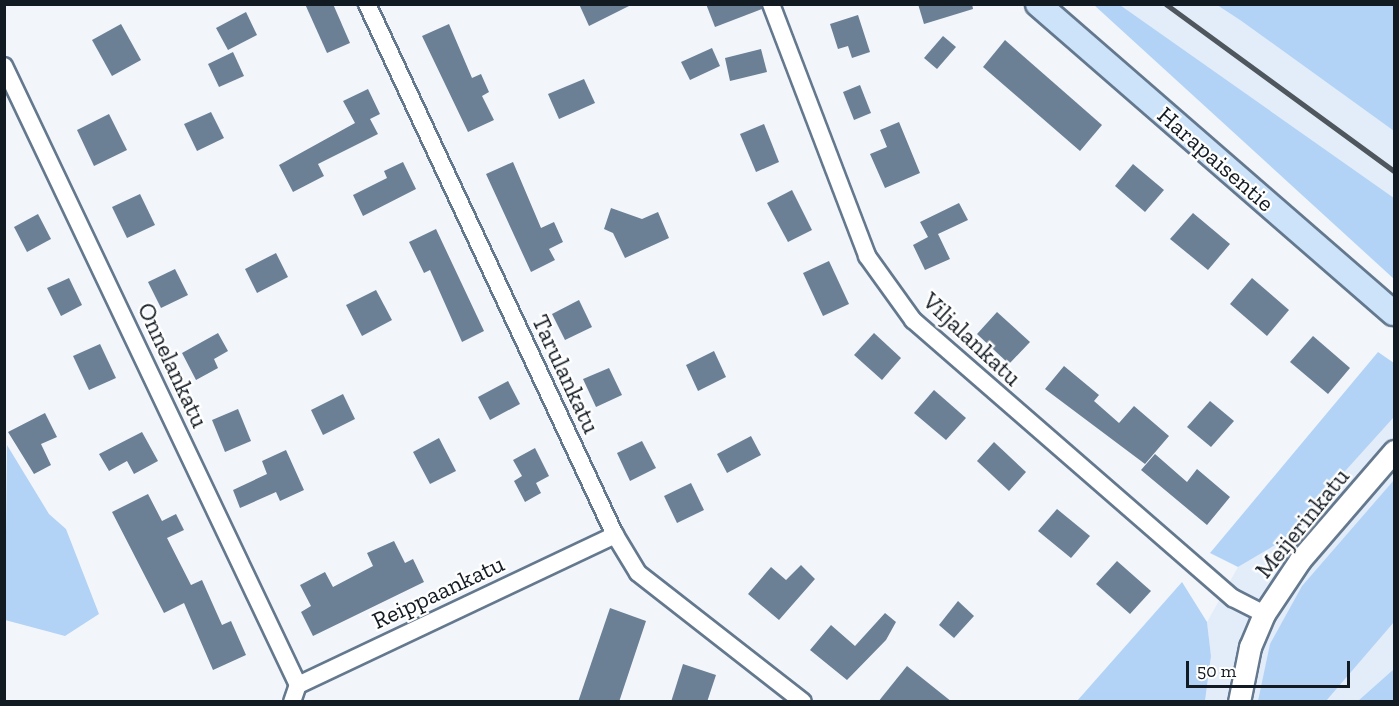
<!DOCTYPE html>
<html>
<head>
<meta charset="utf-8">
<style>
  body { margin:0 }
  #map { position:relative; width:1399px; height:706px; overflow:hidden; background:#f2f6fb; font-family:"Zilla Slab",serif }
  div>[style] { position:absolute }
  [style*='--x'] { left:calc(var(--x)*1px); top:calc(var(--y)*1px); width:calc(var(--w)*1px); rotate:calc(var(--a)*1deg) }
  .built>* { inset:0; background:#e2edf9 }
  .green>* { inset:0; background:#b3d3f6 }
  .building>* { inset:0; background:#6b7f95 }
  .roads { filter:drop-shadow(2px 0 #64788e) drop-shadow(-2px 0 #64788e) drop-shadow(0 2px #64788e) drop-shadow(0 -2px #64788e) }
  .minor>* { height:16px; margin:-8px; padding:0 8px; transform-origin:8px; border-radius:8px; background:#fff }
  .tertiary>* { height:21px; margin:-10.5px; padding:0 10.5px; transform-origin:10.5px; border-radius:10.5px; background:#fff }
  .secondary>* { height:24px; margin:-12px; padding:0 12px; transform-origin:12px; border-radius:12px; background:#cce3fa }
  .rail>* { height:4.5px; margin:-2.25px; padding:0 2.25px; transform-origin:2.25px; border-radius:2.25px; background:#4f565d }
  span { translate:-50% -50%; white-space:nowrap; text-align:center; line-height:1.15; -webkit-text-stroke:4.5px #fff; paint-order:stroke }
  .street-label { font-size:24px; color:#121a22 }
  .frame { position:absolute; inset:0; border:6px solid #121a22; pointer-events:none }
  .scale { position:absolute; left:1186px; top:661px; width:164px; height:27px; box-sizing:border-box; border:3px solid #121a22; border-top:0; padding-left:8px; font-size:18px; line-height:21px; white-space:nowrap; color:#121a22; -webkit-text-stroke:4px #fff; paint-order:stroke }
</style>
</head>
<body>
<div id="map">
  <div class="built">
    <div style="clip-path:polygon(1120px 5px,1217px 5px,1240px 20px,1394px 131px,1394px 198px)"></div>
    <div style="clip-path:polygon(1394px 417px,1394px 701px,1205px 702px,1211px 656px,1207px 622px,1238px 567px,1282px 541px)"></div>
  </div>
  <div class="green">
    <div style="clip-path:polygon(1094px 5px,1120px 5px,1394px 198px,1394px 279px)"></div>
    <div style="clip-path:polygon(1217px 5px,1394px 5px,1394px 131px,1240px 20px)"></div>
    <div style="clip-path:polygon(1378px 352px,1394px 363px,1394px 417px,1282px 541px,1238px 567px,1210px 553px)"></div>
    <div style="clip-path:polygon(7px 445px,49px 514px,66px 529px,99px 614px,65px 636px,5px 620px)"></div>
    <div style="clip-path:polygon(1394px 480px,1394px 622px,1326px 701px,1258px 701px,1270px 644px,1302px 586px)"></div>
    <div style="clip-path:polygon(1182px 582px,1207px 622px,1211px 656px,1205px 701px,1077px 701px)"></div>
    <div style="clip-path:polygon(1394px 669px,1394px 701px,1358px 701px)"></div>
  </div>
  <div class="building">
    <div style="clip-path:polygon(305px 4px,333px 4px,350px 43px,327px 53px)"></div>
    <div style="clip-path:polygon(579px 4px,633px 4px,589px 26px)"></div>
    <div style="clip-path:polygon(706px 4px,761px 4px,762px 9px,715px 27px)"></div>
    <div style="clip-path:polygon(918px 4px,972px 4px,973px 9px,924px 24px)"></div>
    <div style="clip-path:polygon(246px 12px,257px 35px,228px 50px,216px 28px)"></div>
    <div style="clip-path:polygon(858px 15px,870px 52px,852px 58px,848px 46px,838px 49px,830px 24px)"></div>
    <div style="clip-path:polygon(121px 24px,141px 60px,112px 76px,92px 40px)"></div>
    <div style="clip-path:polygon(449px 24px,472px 78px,481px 74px,489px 92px,482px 96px,494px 120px,468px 132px,422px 36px)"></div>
    <div style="clip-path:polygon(943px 36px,956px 47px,937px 69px,924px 58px)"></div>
    <div style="clip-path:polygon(1005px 40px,1102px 125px,1080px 151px,983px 67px)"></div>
    <div style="clip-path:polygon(712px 48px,720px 66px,690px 80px,681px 62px)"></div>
    <div style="clip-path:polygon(761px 49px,767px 72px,730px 81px,725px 58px)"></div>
    <div style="clip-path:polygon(233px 52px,244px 76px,219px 87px,208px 64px)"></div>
    <div style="clip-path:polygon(584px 79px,595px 103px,559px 119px,548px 94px)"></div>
    <div style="clip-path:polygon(860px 85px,871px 113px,854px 120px,843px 92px)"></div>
    <div style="clip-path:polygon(368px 89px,380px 114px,370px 119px,378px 134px,318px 164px,324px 176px,293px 192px,279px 165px,355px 123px,343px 101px)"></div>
    <div style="clip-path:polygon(211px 112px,224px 138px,197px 151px,184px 124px)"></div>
    <div style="clip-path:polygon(109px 114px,127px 150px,94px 166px,77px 130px)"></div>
    <div style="clip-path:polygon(899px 122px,920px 173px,885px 188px,870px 154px,887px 147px,880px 130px)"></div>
    <div style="clip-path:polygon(764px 124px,779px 162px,756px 172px,740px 134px)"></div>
    <div style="clip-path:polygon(403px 162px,416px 189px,363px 216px,353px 195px,387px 178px,384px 171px)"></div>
    <div style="clip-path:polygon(513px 162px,541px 228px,554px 222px,563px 242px,549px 249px,555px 260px,531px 272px,486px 174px)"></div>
    <div style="clip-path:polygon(1133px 164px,1164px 190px,1145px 212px,1115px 186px)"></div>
    <div style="clip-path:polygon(792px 190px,812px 230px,788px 242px,767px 203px)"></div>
    <div style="clip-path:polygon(140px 194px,155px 225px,127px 238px,112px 207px)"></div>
    <div style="clip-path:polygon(959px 203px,968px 220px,938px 234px,950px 259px,925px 270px,913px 245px,928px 237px,920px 222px)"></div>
    <div style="clip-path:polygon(611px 208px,642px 219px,658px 212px,669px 238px,625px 258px,613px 233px,604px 229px)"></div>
    <div style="clip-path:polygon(1193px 213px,1230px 244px,1208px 270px,1170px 239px)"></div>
    <div style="clip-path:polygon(38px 214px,51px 239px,27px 252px,14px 227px)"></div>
    <div style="clip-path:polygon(436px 229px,484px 331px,462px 342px,430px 270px,424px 273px,409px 242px)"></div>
    <div style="clip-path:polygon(276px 253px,288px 277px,257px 293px,245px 269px)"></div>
    <div style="clip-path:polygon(829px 261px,849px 304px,823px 316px,803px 273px)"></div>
    <div style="clip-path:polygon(175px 269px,188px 295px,161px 308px,148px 282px)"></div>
    <div style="clip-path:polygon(69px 278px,82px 305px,61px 316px,47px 288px)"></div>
    <div style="clip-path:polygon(1252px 278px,1289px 310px,1267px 336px,1230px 304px)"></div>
    <div style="clip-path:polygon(376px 290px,392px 320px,362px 336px,346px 305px)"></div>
    <div style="clip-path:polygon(579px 300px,592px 327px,565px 340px,552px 314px)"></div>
    <div style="clip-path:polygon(997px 312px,1030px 342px,1009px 364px,977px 334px)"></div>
    <div style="clip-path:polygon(218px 333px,228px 351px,214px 359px,218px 368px,196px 380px,182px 353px)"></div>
    <div style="clip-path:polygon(874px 333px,901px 358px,882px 380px,854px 355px)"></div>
    <div style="clip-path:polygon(1313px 336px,1350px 368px,1328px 394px,1290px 362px)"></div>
    <div style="clip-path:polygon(100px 344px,116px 378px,89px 390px,73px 356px)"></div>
    <div style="clip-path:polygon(714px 351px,726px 377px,698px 391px,686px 365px)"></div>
    <div style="clip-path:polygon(1064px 366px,1099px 395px,1094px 401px,1119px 423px,1134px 406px,1169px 436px,1145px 464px,1045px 389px)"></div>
    <div style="clip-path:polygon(609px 368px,622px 395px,596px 407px,583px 379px)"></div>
    <div style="clip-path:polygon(508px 381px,520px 404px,490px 420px,478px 397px)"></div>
    <div style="clip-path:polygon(934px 390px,966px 418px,946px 440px,914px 413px)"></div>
    <div style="clip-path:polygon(343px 394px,355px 419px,323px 435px,311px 410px)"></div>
    <div style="clip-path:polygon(1210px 401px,1234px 421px,1211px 447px,1187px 427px)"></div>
    <div style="clip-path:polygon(238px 409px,251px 441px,225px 452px,212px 420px)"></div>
    <div style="clip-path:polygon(45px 413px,57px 437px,41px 444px,51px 465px,34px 474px,8px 432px)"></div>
    <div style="clip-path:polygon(142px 432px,158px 461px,134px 474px,127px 461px,109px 471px,99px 454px)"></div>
    <div style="clip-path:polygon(751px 436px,761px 455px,727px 473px,717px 454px)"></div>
    <div style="clip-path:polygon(439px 438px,456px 471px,430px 484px,413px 452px)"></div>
    <div style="clip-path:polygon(642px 441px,656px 468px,630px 481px,617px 453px)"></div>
    <div style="clip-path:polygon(994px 442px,1026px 472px,1009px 491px,977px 461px)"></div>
    <div style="clip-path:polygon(535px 448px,549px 476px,536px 483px,541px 493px,525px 502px,514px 481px,522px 476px,513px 460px)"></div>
    <div style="clip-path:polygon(286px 450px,304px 490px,280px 501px,276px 492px,240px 508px,233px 490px,267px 474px,262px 461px)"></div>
    <div style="clip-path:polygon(1155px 454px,1187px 482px,1197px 469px,1230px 497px,1207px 525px,1141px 470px)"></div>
    <div style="clip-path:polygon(691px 483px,704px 510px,677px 523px,664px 496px)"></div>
    <div style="clip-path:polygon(148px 494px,162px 521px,176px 514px,184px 530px,167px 538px,191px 585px,202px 580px,222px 625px,231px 621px,246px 655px,213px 670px,184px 603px,164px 613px,112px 512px)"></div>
    <div style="clip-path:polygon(1057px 509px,1090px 536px,1071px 558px,1038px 531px)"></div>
    <div style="clip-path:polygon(394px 541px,405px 563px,413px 559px,424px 582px,313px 636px,301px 612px,311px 606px,300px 585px,325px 572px,333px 587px,373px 566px,367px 553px)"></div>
    <div style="clip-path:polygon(1117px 561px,1151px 591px,1130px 614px,1096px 584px)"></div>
    <div style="clip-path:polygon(801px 565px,815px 579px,779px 620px,748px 594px,771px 567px,786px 580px)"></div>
    <div style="clip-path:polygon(958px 601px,974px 616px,954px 638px,939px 625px)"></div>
    <div style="clip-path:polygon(610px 608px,646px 621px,619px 702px,578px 702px)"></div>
    <div style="clip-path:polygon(885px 613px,896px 622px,886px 640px,847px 680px,810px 650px,831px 625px,855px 646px)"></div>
    <div style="clip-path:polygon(683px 664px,716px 675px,707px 702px,671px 702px)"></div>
    <div style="clip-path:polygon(907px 666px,952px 702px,878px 702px)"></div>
  </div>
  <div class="roads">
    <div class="minor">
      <div style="--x:367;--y:4;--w:586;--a:64.97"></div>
      <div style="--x:615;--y:535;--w:44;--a:58.8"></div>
      <div style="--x:638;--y:573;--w:209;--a:38"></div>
      <div style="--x:771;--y:4;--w:270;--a:69.1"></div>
      <div style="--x:867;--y:256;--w:79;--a:54.3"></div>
      <div style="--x:913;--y:320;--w:424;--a:41"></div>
      <div style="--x:1233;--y:598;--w:35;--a:27"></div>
      <div style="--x:4;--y:66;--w:685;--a:64.59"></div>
      <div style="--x:292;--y:702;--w:18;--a:-71"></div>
      <div style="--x:298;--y:685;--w:351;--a:-25.3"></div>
    </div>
    <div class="tertiary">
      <div style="--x:1239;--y:702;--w:56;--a:-78.7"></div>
      <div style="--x:1250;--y:647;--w:36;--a:-67"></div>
      <div style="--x:1264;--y:614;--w:65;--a:-56.3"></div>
      <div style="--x:1300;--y:560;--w:144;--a:-49.2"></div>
    </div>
    <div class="secondary">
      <div style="--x:1038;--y:4;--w:471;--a:41"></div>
    </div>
  </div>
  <div class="rail">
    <div style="--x:1166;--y:4;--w:283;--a:36.2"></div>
  </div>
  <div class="street-label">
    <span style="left:1216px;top:159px;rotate:41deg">Harapaisentie</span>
    <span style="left:972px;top:339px;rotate:43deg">Viljalankatu</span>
    <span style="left:173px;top:365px;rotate:65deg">Onnelankatu</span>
    <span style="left:566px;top:374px;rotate:65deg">Tarulankatu</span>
    <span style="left:1302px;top:523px;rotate:-51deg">Meijerinkatu</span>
    <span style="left:438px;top:592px;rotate:-25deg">Reippaankatu</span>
  </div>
  <div class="frame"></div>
  <div class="scale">50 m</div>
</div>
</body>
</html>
